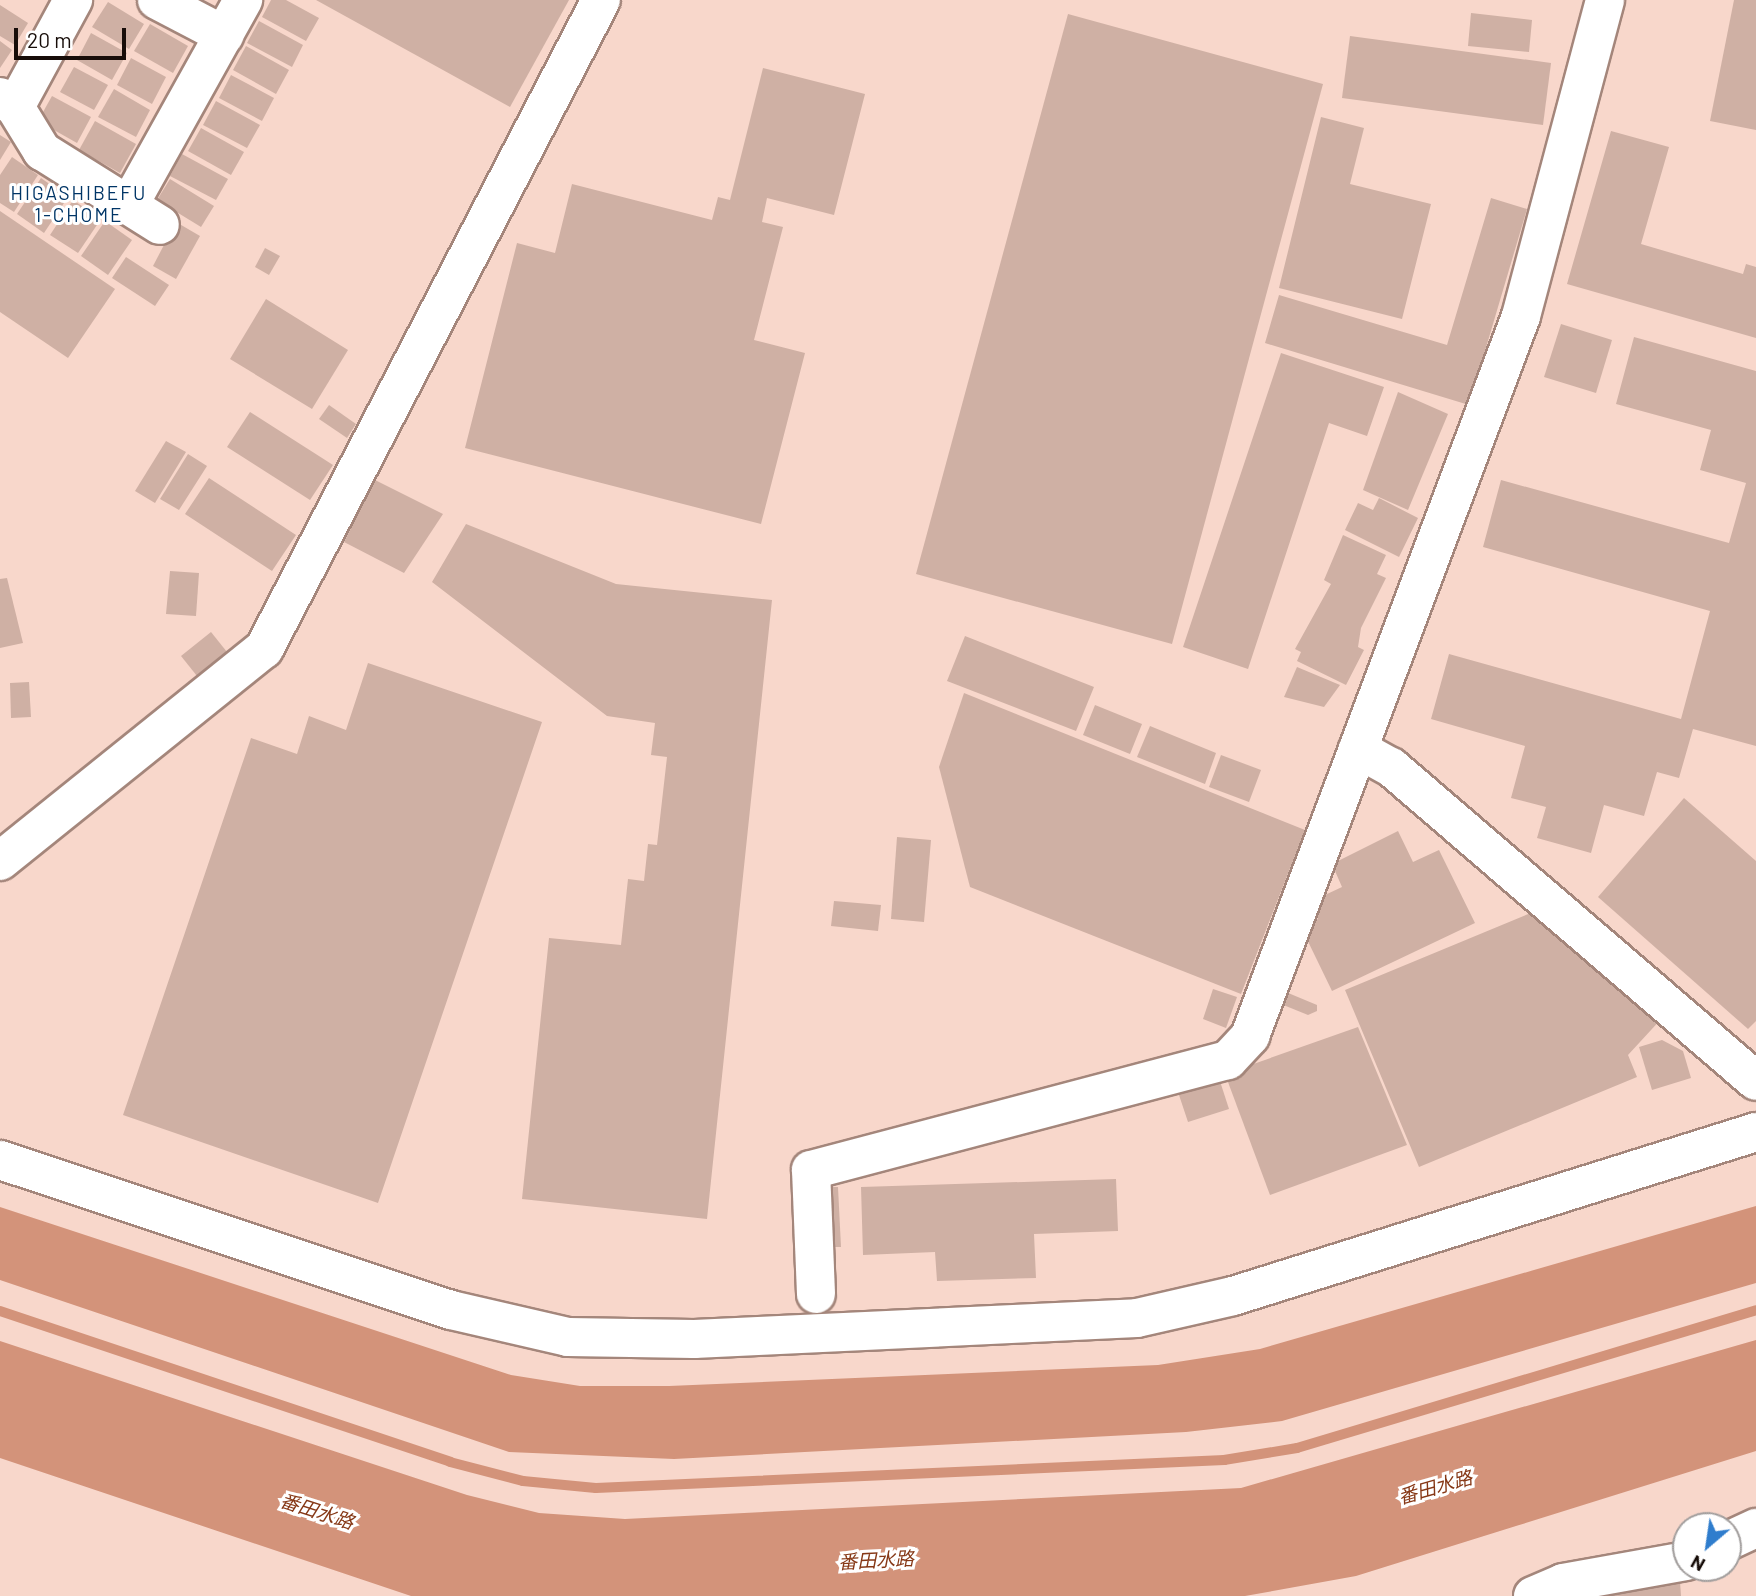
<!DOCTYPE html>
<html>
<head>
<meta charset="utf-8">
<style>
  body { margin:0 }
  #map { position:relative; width:1756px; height:1596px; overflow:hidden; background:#f8d7cb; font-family:Barlow,"Noto Sans JP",sans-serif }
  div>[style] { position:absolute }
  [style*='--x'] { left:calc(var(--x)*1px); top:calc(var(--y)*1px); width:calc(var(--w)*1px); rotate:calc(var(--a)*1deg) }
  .water>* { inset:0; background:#d3937a }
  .stream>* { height:10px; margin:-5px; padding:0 5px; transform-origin:5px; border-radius:5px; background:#d3937a }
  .building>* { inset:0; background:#cfb0a4 }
  .roads { filter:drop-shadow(2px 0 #a4867b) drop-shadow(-2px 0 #a4867b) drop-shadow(0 2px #a4867b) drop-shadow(0 -2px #a4867b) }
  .minor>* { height:38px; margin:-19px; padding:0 19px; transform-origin:19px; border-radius:19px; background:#fff }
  span { translate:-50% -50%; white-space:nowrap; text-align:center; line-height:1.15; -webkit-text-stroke:6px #fff; paint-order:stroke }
  .neighbourhood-label { font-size:19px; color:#003566; letter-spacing:2px }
  .water-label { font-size:19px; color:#863816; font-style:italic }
  .north { position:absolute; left:1672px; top:1512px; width:70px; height:70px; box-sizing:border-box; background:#fff; border:2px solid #a29e9d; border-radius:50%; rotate:209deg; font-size:19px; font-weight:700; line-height:28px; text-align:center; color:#170d09 }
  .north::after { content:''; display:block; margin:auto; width:24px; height:32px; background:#2f7dcd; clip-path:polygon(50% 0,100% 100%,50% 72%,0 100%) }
  .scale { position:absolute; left:14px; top:28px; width:112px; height:32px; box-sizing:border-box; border:4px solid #170d09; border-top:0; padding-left:9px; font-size:21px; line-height:24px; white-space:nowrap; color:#170d09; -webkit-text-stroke:5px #fff; paint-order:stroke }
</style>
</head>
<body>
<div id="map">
  <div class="water">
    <div style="clip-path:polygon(1756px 1206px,1756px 1283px,1282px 1421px,1186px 1432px,674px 1459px,509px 1452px,0 1280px,0 1207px,511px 1375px,580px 1386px,669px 1386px,1158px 1365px,1260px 1349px)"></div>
    <div style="clip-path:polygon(1756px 1340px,1756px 1451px,1356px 1576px,1245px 1596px,411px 1596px,0 1458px,0 1341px,467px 1495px,539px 1513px,625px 1519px,1241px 1488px)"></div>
  </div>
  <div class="stream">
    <div style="--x:0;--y:1311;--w:475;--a:18.5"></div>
    <div style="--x:450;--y:1462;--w:75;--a:14.6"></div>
    <div style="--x:523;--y:1481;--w:73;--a:5.5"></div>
    <div style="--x:596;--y:1488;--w:629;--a:-2.55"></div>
    <div style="--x:1224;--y:1460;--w:74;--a:-9.3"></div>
    <div style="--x:1297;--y:1448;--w:479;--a:-16.7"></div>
  </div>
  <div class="building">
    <div style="clip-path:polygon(271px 0,286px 0,319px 18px,306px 41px,262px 17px)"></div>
    <div style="clip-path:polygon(316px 0,569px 0,510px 107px)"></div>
    <div style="clip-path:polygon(1734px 0,1756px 0,1756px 130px,1710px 121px)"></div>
    <div style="clip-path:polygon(108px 2px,144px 24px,129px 49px,92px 27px)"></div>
    <div style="clip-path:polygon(0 5px,28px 23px,15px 45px,0 36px)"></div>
    <div style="clip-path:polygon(1471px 13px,1532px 20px,1529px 52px,1468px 46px)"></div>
    <div style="clip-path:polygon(1068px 14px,1323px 84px,1172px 644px,916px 574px)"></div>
    <div style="clip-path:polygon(259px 21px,303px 45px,292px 67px,247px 43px)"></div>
    <div style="clip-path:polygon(150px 24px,188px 46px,173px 73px,134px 51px)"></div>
    <div style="clip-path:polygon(91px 33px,127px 53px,112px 80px,77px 60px)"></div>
    <div style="clip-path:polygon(1350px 36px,1551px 63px,1543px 125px,1342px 98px)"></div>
    <div style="clip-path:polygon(0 41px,12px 50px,0 68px)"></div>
    <div style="clip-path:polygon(246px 46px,289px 70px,276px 94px,233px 70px)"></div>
    <div style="clip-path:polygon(131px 58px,166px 77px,152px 104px,117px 85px)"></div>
    <div style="clip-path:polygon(74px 67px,108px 85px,94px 110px,60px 92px)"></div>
    <div style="clip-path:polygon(763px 68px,865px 94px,834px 215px,767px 198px,762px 222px,783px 227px,754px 340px,805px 353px,761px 524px,465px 448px,517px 243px,555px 253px,572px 184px,712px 220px,718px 197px,730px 200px)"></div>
    <div style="clip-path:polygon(231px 75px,274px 98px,262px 121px,219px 98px)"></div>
    <div style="clip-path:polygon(114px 89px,150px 110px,136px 137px,98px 117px)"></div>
    <div style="clip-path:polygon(52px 96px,91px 117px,77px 143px,38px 121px)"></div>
    <div style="clip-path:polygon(216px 101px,260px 125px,247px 148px,203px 125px)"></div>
    <div style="clip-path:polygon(1321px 117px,1364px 128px,1350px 184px,1431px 204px,1402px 319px,1279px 288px)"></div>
    <div style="clip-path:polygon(95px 121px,136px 144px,120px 173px,79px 150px)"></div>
    <div style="clip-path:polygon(201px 128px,244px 152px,231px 175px,188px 151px)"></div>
    <div style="clip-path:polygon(1611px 131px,1669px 147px,1641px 244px,1743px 274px,1746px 264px,1756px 267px,1756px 338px,1567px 284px)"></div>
    <div style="clip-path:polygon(0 135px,11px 142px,0 160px)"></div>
    <div style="clip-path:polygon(182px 154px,228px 179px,216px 200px,170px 176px)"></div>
    <div style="clip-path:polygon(12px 157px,38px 175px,14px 212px,0 203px,0 175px)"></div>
    <div style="clip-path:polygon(41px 178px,68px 197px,44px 233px,17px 214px)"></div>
    <div style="clip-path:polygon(170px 179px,214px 206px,201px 227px,157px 200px)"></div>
    <div style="clip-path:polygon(1491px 198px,1527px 209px,1469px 405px,1265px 343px,1279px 295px,1447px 345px)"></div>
    <div style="clip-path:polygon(73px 200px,101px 219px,78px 253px,50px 235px)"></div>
    <div style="clip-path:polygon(0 211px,115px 289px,68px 358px,0 312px)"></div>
    <div style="clip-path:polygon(105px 221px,132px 240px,108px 275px,81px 256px)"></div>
    <div style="clip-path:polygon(176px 222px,200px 236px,176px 279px,153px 266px)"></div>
    <div style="clip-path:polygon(265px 248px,280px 256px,269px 275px,255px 267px)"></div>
    <div style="clip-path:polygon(126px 257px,169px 285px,155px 306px,112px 278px)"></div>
    <div style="clip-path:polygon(266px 299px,348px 350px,312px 409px,230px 359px)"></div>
    <div style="clip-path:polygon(1561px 324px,1612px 340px,1596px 393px,1544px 377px)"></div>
    <div style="clip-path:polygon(1634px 337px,1756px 371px,1756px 746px,1693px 729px,1679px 778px,1657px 772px,1644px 816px,1604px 805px,1591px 853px,1537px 838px,1546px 807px,1511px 798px,1525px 746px,1431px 719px,1449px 654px,1681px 719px,1710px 611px,1483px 547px,1501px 480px,1729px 543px,1746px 483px,1700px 470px,1711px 430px,1616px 404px)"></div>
    <div style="clip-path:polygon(1281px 353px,1384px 387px,1367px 436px,1329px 423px,1248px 669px,1183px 647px)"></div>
    <div style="clip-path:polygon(1398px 392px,1448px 414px,1408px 510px,1363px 490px)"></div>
    <div style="clip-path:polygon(329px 405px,356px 424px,347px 438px,319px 419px)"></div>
    <div style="clip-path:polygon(250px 412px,333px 465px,310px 500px,227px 447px)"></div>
    <div style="clip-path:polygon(166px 441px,186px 452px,155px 503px,135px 491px)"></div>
    <div style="clip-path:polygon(188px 454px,207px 466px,179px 510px,160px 499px)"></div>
    <div style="clip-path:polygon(209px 478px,296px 535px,272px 571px,185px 514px)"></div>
    <div style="clip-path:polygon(375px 480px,443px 514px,404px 573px,344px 542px)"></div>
    <div style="clip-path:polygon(1379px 498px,1418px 518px,1399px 557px,1345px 530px,1358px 503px,1373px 510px)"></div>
    <div style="clip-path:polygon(466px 524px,616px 584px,772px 600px,707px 1219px,522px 1199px,549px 938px,621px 945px,628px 879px,644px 881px,648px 844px,657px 845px,667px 757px,651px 755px,655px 723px,607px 716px,432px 582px)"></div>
    <div style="clip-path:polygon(1343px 535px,1386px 555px,1377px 574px,1386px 578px,1361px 628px,1358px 647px,1364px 650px,1346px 685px,1297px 661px,1301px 652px,1295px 649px,1331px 584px,1324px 580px)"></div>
    <div style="clip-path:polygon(170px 571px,199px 573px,196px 616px,166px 614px)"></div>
    <div style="clip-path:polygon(7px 578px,23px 643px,0 648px,0 579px)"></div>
    <div style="clip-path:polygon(211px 632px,231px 657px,201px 681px,181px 656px)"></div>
    <div style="clip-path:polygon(965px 636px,1094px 687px,1076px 731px,947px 681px)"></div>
    <div style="clip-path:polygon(368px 663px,542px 722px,378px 1203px,123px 1115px,251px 738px,297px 754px,309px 716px,346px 730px)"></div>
    <div style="clip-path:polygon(1297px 667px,1340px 685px,1324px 707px,1284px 697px)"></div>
    <div style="clip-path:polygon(29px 682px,31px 717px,11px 718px,10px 683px)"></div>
    <div style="clip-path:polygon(964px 693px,1305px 830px,1241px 994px,970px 887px,939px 767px)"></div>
    <div style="clip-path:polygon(1095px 705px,1142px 724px,1130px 754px,1083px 735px)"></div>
    <div style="clip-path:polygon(1150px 726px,1216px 753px,1205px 784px,1137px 757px)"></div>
    <div style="clip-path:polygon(1221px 755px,1261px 770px,1249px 802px,1209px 787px)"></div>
    <div style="clip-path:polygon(1684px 798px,1756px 861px,1756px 1021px,1748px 1029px,1598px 897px)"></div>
    <div style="clip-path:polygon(1398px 831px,1413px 862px,1439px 850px,1475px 923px,1332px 991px,1301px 927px,1318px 919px,1310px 902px,1342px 887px,1332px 864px)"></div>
    <div style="clip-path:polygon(897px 837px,931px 840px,924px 922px,891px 919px)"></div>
    <div style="clip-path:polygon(834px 901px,881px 905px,878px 931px,831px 926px)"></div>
    <div style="clip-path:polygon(1545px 907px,1663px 1017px,1628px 1055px,1637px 1077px,1419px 1167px,1345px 990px)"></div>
    <div style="clip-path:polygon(1213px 989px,1237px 997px,1226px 1028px,1203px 1019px)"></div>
    <div style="clip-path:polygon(1281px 990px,1317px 1005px,1317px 1011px,1308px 1015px,1276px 1002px)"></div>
    <div style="clip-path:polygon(1358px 1027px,1407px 1145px,1270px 1195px,1225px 1074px)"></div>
    <div style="clip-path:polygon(1662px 1040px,1683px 1051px,1691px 1078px,1652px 1090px,1639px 1047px)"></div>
    <div style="clip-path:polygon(1217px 1072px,1229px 1109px,1188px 1122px,1176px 1086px)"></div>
    <div style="clip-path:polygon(1116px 1179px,1118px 1231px,1034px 1234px,1036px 1278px,937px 1281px,935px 1252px,863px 1255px,861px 1187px)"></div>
    <div style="clip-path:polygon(827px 1187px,838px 1187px,841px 1247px,830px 1247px)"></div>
    <div style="clip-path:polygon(1680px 1581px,1681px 1596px,1585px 1596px)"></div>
  </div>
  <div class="roads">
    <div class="minor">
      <div style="--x:157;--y:0;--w:76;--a:27.6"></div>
      <div style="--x:0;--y:97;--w:18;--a:34"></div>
      <div style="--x:15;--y:107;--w:52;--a:58.5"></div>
      <div style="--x:42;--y:151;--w:139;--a:32.1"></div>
      <div style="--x:15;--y:107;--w:122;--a:-61.5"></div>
      <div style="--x:129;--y:205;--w:235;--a:-60.9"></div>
      <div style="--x:1358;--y:749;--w:38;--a:29"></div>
      <div style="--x:1391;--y:767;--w:481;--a:40.7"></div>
      <div style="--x:0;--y:861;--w:339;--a:-38.8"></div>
      <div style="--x:264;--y:649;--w:731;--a:-62.56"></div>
      <div style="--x:0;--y:1160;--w:475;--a:18.4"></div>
      <div style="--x:451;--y:1310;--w:120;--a:13"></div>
      <div style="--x:568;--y:1337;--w:126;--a:0.9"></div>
      <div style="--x:694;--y:1339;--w:443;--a:-2.7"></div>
      <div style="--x:1137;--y:1318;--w:98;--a:-12.9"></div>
      <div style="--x:1233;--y:1296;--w:548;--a:-17.41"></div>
      <div style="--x:816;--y:1294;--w:124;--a:-92.3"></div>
      <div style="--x:811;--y:1170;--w:431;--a:-14.8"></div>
      <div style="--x:1228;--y:1060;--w:33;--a:-47"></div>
      <div style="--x:1250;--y:1036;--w:769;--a:-69.37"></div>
      <div style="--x:1521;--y:316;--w:327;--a:-75.1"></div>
      <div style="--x:1728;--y:1541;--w:31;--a:-25"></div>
      <div style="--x:1533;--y:1596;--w:33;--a:-23"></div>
      <div style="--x:1563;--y:1583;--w:125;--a:-10.1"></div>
    </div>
  </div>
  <div class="neighbourhood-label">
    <span style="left:79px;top:204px">HIGASHIBEFU<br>1-CHOME</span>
  </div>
  <div class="water-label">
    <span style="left:1435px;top:1487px;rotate:-16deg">番田水路</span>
    <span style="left:317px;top:1511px;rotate:18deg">番田水路</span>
    <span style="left:876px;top:1560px;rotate:-3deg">番田水路</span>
  </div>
  <div class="north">N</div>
  <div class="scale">20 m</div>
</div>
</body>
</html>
